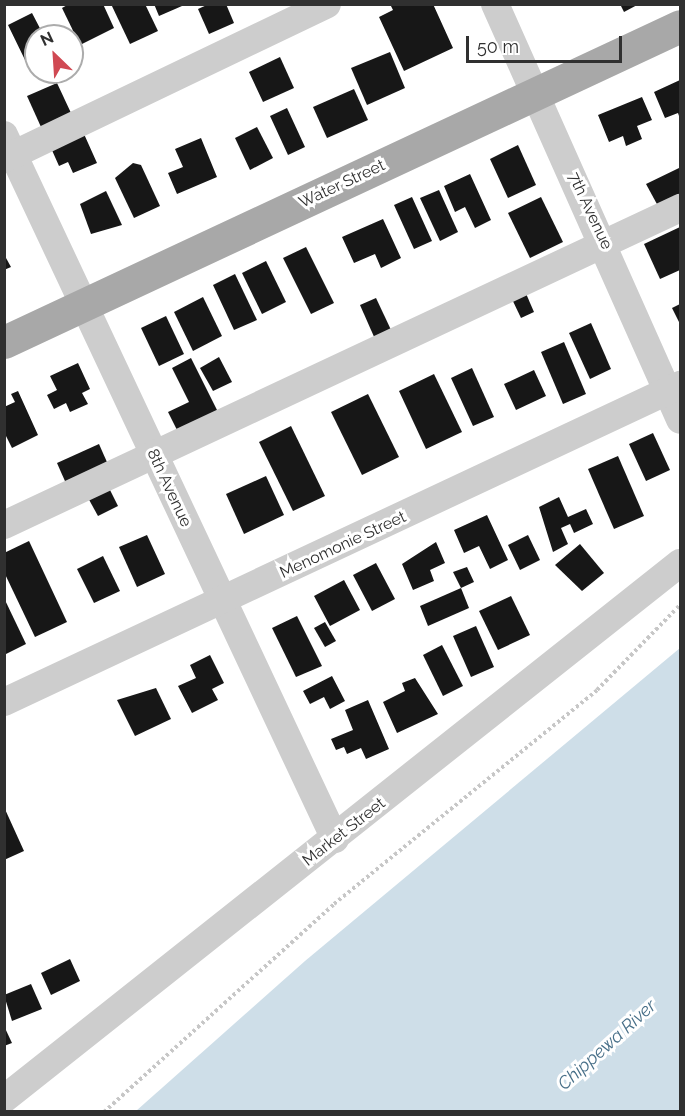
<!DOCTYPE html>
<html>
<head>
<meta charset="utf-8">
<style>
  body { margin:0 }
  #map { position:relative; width:685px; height:1116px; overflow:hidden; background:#fff; font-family:Raleway,sans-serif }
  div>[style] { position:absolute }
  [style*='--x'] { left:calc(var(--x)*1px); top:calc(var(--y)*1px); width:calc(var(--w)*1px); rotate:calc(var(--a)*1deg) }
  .water>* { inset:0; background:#cedee8 }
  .building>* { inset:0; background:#171717 }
  .path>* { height:4px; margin-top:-2px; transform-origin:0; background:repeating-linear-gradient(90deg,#c7c7c7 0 3px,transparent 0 6px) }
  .minor>* { height:28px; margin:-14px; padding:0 14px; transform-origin:14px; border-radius:14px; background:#cdcdcd }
  .major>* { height:33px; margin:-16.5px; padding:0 16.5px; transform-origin:16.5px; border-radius:16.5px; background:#a8a8a8 }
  span { translate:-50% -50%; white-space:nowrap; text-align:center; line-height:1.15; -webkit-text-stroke:6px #fff; paint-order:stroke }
  .street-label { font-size:16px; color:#303030 }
  .water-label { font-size:18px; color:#476f88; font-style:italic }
  .frame { position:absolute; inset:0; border:6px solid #303030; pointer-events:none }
  .north { position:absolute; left:24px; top:24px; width:60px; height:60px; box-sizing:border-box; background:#fff; border:2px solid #acacac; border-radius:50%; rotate:335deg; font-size:16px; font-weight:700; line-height:24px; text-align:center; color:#303030 }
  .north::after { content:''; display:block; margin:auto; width:21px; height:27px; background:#d04953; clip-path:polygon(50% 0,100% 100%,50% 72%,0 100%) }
  .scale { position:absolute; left:466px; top:36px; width:156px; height:27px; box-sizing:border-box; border:3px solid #303030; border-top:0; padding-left:8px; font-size:18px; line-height:21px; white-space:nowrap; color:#303030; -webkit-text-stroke:4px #fff; paint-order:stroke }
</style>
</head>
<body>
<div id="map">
  <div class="water">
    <div style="clip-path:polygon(680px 648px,680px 1111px,136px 1111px,305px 961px)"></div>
  </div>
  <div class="building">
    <div style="clip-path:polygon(69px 4px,103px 4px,114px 28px,80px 45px,62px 8px)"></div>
    <div style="clip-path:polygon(111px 4px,145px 4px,158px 31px,130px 44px)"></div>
    <div style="clip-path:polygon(154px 4px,181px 4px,182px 6px,159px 16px)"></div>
    <div style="clip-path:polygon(209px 4px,226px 4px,234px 23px,209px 34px,198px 9px)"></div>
    <div style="clip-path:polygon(390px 4px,433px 4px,453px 48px,404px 71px,379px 17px,393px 10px)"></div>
    <div style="clip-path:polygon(620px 4px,639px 4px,624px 12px)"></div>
    <div style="clip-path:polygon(32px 13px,44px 36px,36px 36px,36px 55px,25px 60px,8px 25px)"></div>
    <div style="clip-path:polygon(390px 52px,405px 88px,367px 105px,351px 68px)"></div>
    <div style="clip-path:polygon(280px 57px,294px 88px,263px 102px,249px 72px)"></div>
    <div style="clip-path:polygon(680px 80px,680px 119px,678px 113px,665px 118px,654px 92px)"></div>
    <div style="clip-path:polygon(57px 83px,71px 113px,41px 127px,27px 96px)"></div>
    <div style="clip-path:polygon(354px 89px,368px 120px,327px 138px,313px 107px)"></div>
    <div style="clip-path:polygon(642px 97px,652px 120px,637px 126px,642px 139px,626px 146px,623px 136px,609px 142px,598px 115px)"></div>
    <div style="clip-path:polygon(287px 108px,305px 147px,288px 155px,270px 116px)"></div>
    <div style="clip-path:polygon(257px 127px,273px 158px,250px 170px,235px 138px)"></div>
    <div style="clip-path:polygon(84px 134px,97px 163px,73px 173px,68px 162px,59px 166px,51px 148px)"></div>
    <div style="clip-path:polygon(201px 138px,217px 177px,177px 194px,168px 173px,183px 167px,175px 149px)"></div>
    <div style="clip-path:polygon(518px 145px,536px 185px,508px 198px,490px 159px)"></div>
    <div style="clip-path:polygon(133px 163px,141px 165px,160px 206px,134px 218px,115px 178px)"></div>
    <div style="clip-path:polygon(679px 168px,680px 194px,658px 206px,646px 184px)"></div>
    <div style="clip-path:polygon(470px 174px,491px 220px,475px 228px,465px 207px,455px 212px,444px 186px)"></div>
    <div style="clip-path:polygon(439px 190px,458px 232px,440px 241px,420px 198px)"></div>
    <div style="clip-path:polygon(106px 191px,122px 225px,91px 234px,80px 204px)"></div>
    <div style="clip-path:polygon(412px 197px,432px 241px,414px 249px,394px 205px)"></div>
    <div style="clip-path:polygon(541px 197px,563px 242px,530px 258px,508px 213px)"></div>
    <div style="clip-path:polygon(383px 219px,401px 258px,381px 268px,375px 254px,354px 263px,342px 237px)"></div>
    <div style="clip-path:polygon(680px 227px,680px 270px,660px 279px,644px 244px)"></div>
    <div style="clip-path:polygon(306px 247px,334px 303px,311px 314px,283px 258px)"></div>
    <div style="clip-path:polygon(6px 258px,11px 267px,4px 270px,4px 259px)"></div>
    <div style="clip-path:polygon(266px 261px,286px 302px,262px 314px,242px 273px)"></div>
    <div style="clip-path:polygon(235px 274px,257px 320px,234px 330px,213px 285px)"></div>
    <div style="clip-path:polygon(524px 289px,534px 312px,521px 318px,510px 295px)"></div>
    <div style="clip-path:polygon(203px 297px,222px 336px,193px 351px,174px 312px)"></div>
    <div style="clip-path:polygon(376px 298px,392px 332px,375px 339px,360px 305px)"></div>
    <div style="clip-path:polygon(680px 304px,680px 324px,672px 308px)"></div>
    <div style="clip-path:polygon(166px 316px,184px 354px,159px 366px,141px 328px)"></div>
    <div style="clip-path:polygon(591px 323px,611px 369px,590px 379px,569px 333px)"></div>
    <div style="clip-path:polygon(564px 342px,586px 394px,563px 404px,541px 352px)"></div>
    <div style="clip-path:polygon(219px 357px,232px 382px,213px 391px,200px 368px)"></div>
    <div style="clip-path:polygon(191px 358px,218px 412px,178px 432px,168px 412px,189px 402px,172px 368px)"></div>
    <div style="clip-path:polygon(78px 363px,90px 389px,82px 393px,88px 404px,70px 412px,66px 403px,54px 409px,47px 395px,57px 390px,50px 376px)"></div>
    <div style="clip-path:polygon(472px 368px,494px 417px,473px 426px,451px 378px)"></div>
    <div style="clip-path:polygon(534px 370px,546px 396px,516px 410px,504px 384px)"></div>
    <div style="clip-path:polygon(434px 374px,462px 432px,426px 449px,399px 391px)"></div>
    <div style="clip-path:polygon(18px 391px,38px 435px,12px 448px,4px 432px,4px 407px,15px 402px,11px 394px)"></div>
    <div style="clip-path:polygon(368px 394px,399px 457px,362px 475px,331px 412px)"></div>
    <div style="clip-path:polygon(291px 426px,325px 496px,293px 511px,259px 442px)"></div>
    <div style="clip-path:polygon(653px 433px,670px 470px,646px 481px,629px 444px)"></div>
    <div style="clip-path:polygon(99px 444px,110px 469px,68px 488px,57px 463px)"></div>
    <div style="clip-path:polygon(618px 456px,644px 516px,614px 529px,588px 469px)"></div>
    <div style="clip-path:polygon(266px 476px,284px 515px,244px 534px,226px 494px)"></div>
    <div style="clip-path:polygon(108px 486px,118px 506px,98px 516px,87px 496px)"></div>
    <div style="clip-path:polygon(559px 497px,568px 517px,586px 509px,593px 524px,574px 533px,570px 524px,561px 528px,568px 544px,553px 552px,539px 507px)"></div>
    <div style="clip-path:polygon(487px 515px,508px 560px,490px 569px,479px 546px,464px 553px,454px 530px)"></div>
    <div style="clip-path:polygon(147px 535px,165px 574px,137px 587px,119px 547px)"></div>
    <div style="clip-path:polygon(528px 535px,540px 560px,520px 570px,508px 545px)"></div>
    <div style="clip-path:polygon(29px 541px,67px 622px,35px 637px,4px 572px,4px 553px)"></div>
    <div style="clip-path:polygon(436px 542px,445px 563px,430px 570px,434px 581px,413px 590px,402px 564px)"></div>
    <div style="clip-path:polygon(580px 544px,604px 573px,582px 591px,555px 565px)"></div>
    <div style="clip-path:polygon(103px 556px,120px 591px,94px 603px,77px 569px)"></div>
    <div style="clip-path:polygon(376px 563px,395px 599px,372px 611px,353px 575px)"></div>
    <div style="clip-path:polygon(467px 567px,474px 582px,461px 588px,453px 572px)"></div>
    <div style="clip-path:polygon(344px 580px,360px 610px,330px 626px,314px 596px)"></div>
    <div style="clip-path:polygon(461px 588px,469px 608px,428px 626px,420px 606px)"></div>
    <div style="clip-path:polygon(511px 596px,530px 635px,498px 650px,479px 611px)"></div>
    <div style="clip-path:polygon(4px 598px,26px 644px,4px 655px)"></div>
    <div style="clip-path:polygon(297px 616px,322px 666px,296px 677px,272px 628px)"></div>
    <div style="clip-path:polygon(325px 622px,336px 641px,325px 647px,314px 628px)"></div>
    <div style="clip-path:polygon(476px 626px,494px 667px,471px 677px,453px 636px)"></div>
    <div style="clip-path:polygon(442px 645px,463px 686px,443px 696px,423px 655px)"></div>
    <div style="clip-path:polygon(210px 655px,224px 683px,212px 689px,218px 700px,192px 713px,178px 686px,196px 678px,190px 665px)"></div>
    <div style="clip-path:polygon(332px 676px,345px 701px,330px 709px,324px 697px,310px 704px,303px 691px)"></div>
    <div style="clip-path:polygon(415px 678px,438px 714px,397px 733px,383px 702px,405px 691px,402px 683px)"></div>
    <div style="clip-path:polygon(156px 688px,171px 719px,135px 736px,117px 700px)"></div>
    <div style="clip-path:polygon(368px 700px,389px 749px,366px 759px,361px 748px,347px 754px,344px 747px,336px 750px,331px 739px,353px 730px,345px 710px)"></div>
    <div style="clip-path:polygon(4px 807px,24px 851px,4px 860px)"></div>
    <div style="clip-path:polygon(70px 959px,80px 981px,51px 995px,41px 973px)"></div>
    <div style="clip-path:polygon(31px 984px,42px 1009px,12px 1021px,4px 995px)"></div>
    <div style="clip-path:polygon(4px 1026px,12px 1043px,4px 1046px)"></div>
  </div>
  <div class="path">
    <div style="--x:104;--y:1112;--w:310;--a:-42.1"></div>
    <div style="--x:334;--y:904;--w:339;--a:-39.1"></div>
    <div style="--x:597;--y:690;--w:119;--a:-45.7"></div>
  </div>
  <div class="minor">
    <div style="--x:495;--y:4;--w:455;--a:66"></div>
    <div style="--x:4;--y:135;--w:778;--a:64.82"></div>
    <div style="--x:4;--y:159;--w:358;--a:-25.6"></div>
    <div style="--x:4;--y:525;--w:747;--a:-25.12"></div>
    <div style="--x:4;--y:702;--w:747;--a:-25.12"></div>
    <div style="--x:4;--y:1099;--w:863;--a:-38.41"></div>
  </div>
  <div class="major">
    <div style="--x:4;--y:342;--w:746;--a:-25.05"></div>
  </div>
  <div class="street-label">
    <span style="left:342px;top:184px;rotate:-25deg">Water Street</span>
    <span style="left:590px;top:211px;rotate:65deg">7th Avenue</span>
    <span style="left:169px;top:488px;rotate:65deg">8th Avenue</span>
    <span style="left:343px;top:545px;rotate:-25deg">Menomonie Street</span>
    <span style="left:344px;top:832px;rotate:-38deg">Market Street</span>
  </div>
  <div class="water-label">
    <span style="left:607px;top:1045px;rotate:-42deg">Chippewa River</span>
  </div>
  <div class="frame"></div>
  <div class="north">N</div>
  <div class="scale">50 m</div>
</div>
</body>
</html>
